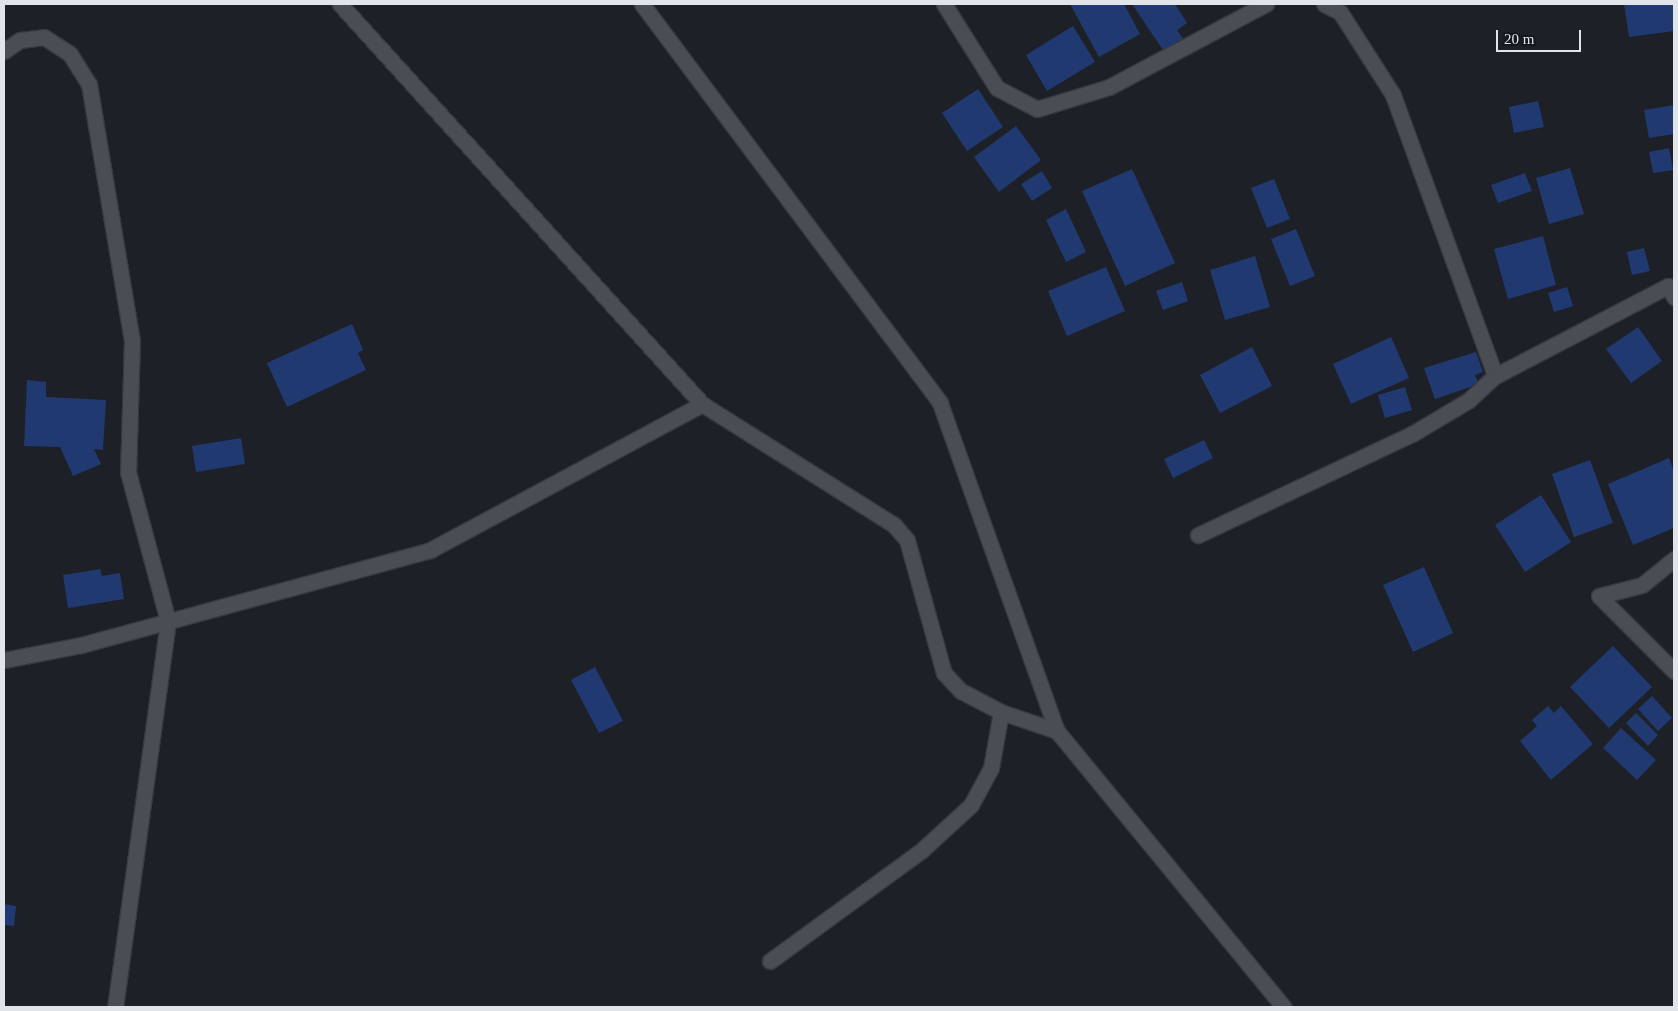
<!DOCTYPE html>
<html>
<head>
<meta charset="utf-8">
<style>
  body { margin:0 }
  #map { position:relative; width:1678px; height:1011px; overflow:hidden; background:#1d2026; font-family:Georgia,serif }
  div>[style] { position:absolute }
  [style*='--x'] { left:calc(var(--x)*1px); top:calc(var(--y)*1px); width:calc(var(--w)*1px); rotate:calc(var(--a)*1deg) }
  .building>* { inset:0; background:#213971 }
  .roads { filter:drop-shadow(1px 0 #373a3f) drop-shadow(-1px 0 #373a3f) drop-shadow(0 1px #373a3f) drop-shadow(0 -1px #373a3f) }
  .minor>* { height:15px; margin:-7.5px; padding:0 7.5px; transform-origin:7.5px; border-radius:7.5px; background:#4a4d54 }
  span { translate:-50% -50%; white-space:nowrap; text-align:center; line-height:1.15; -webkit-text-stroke:4px #14171d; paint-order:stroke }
  .frame { position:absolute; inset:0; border:5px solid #e1e4e8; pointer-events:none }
  .scale { position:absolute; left:1496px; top:30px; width:85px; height:22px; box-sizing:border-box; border:2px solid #e1e4e8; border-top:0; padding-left:6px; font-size:15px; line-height:18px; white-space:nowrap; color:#e1e4e8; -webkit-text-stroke:4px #14171d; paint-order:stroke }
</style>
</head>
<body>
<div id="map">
  <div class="building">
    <div style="clip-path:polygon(1070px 4px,1124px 4px,1140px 34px,1099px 57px)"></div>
    <div style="clip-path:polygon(1132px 4px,1175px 4px,1187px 23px,1177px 30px,1184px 40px,1165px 53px)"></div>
    <div style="clip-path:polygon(1624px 4px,1674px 4px,1674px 31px,1629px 37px)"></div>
    <div style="clip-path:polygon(1073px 26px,1095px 62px,1047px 91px,1026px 55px)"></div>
    <div style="clip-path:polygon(978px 89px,1003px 127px,967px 151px,942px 113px)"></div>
    <div style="clip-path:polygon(1538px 101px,1544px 127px,1514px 133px,1509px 107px)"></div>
    <div style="clip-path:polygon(1674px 105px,1674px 134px,1649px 138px,1644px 110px)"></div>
    <div style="clip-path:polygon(1016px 126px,1041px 160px,999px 192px,974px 157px)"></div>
    <div style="clip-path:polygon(1669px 148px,1673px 170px,1653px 173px,1649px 152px)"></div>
    <div style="clip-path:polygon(1570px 168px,1584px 214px,1549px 224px,1536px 178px)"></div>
    <div style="clip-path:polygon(1132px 169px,1175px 263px,1125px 286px,1082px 191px)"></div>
    <div style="clip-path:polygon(1042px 171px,1052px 188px,1032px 201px,1021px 184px)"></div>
    <div style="clip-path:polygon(1525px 173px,1532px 191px,1498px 203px,1491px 185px)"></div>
    <div style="clip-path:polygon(1274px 179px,1290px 219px,1267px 228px,1251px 188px)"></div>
    <div style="clip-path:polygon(1066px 209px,1086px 252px,1066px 262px,1046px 220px)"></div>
    <div style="clip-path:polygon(1296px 229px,1315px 276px,1290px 286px,1271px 239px)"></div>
    <div style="clip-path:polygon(1543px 236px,1556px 285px,1508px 299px,1494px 249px)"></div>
    <div style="clip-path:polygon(1644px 248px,1650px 271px,1632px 275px,1627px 252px)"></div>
    <div style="clip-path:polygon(1255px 256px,1270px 307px,1225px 320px,1210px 270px)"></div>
    <div style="clip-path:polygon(1106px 267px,1125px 311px,1067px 336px,1048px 291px)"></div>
    <div style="clip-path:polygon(1182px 282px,1188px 301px,1163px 310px,1156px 291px)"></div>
    <div style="clip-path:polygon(1567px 287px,1573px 306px,1554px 312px,1548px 293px)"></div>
    <div style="clip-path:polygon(352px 324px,363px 350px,358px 353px,366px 370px,287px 407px,267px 363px)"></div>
    <div style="clip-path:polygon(1638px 327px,1662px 361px,1631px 383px,1606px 349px)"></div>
    <div style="clip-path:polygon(1391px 337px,1409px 378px,1351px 404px,1333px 364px)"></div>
    <div style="clip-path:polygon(1252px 347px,1272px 386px,1220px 413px,1200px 375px)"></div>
    <div style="clip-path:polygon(1476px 352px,1483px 372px,1475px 375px,1479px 384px,1435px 399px,1424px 368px)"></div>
    <div style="clip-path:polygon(27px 380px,46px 382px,46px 397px,106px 400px,103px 450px,94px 449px,101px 464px,73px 476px,60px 447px,24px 446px)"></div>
    <div style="clip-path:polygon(1405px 387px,1412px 410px,1385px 418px,1378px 395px)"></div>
    <div style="clip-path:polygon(241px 438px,245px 464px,196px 472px,192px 446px)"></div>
    <div style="clip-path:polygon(1204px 440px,1213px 458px,1173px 478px,1164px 459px)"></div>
    <div style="clip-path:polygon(1669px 458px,1674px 472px,1674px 528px,1633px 545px,1608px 484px)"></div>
    <div style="clip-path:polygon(1590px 460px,1613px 523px,1574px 537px,1552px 474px)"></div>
    <div style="clip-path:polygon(1541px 495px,1571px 542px,1525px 572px,1495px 525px)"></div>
    <div style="clip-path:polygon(1424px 567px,1453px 633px,1413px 652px,1383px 585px)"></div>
    <div style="clip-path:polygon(100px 569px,102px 576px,120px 573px,124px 599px,68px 608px,63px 575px)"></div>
    <div style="clip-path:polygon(1613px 646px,1652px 687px,1609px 728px,1570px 687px)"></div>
    <div style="clip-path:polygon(595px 667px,623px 721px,599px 733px,571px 680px)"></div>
    <div style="clip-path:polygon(1652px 696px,1672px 718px,1658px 731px,1638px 709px)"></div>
    <div style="clip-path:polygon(1548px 706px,1554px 713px,1561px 706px,1593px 744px,1551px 780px,1520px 741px,1537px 726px,1532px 720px)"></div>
    <div style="clip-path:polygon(1636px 713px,1658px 735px,1648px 746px,1626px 723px)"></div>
    <div style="clip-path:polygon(1621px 728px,1656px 760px,1637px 780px,1603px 748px)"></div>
    <div style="clip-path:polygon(4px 904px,16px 906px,14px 926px,4px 925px)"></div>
  </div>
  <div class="roads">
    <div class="minor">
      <div style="--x:340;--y:4;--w:539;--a:47.85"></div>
      <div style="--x:702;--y:404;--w:227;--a:32.2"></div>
      <div style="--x:894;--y:525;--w:20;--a:49"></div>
      <div style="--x:907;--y:540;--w:138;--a:74.5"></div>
      <div style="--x:944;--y:673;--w:25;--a:47"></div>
      <div style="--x:961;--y:691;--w:45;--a:27.7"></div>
      <div style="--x:1001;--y:712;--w:59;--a:18.7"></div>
      <div style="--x:642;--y:4;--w:498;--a:53.2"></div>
      <div style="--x:940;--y:403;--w:348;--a:70.4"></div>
      <div style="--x:1057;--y:731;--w:357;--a:50.6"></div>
      <div style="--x:944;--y:4;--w:99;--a:57.8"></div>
      <div style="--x:997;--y:88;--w:45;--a:27.7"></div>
      <div style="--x:1037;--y:109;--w:75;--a:-17"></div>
      <div style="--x:1109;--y:87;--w:178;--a:-27.9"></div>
      <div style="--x:1324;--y:4;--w:18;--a:27"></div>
      <div style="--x:1340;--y:12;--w:98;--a:57.4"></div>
      <div style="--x:1393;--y:95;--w:299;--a:70"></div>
      <div style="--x:4;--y:51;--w:19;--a:-35"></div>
      <div style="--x:20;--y:40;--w:24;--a:-7"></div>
      <div style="--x:44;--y:37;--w:31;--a:33"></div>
      <div style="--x:70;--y:54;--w:36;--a:58"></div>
      <div style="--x:89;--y:84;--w:260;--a:80.5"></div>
      <div style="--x:132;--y:340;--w:132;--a:91.7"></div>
      <div style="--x:128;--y:472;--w:154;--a:75"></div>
      <div style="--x:168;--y:621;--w:390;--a:97.8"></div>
      <div style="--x:1198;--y:535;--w:237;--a:-25.3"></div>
      <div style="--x:1412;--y:434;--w:66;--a:-30.8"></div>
      <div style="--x:1469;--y:400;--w:35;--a:-43"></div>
      <div style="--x:1495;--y:376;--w:195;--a:-27.5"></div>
      <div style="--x:1668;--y:286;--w:13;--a:61"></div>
      <div style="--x:1674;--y:559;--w:41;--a:140.9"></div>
      <div style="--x:1642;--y:585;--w:44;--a:165.7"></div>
      <div style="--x:1599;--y:596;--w:106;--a:45"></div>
      <div style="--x:4;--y:660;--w:78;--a:-11"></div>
      <div style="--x:81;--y:645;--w:362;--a:-15.2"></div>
      <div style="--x:430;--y:550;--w:309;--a:-28.2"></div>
      <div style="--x:770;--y:961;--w:188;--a:-36.1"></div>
      <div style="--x:922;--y:850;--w:67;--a:-42.6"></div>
      <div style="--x:971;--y:805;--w:42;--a:-61.6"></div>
      <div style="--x:991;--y:768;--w:57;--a:-79.9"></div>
    </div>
  </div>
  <div class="frame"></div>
  <div class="scale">20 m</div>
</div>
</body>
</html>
